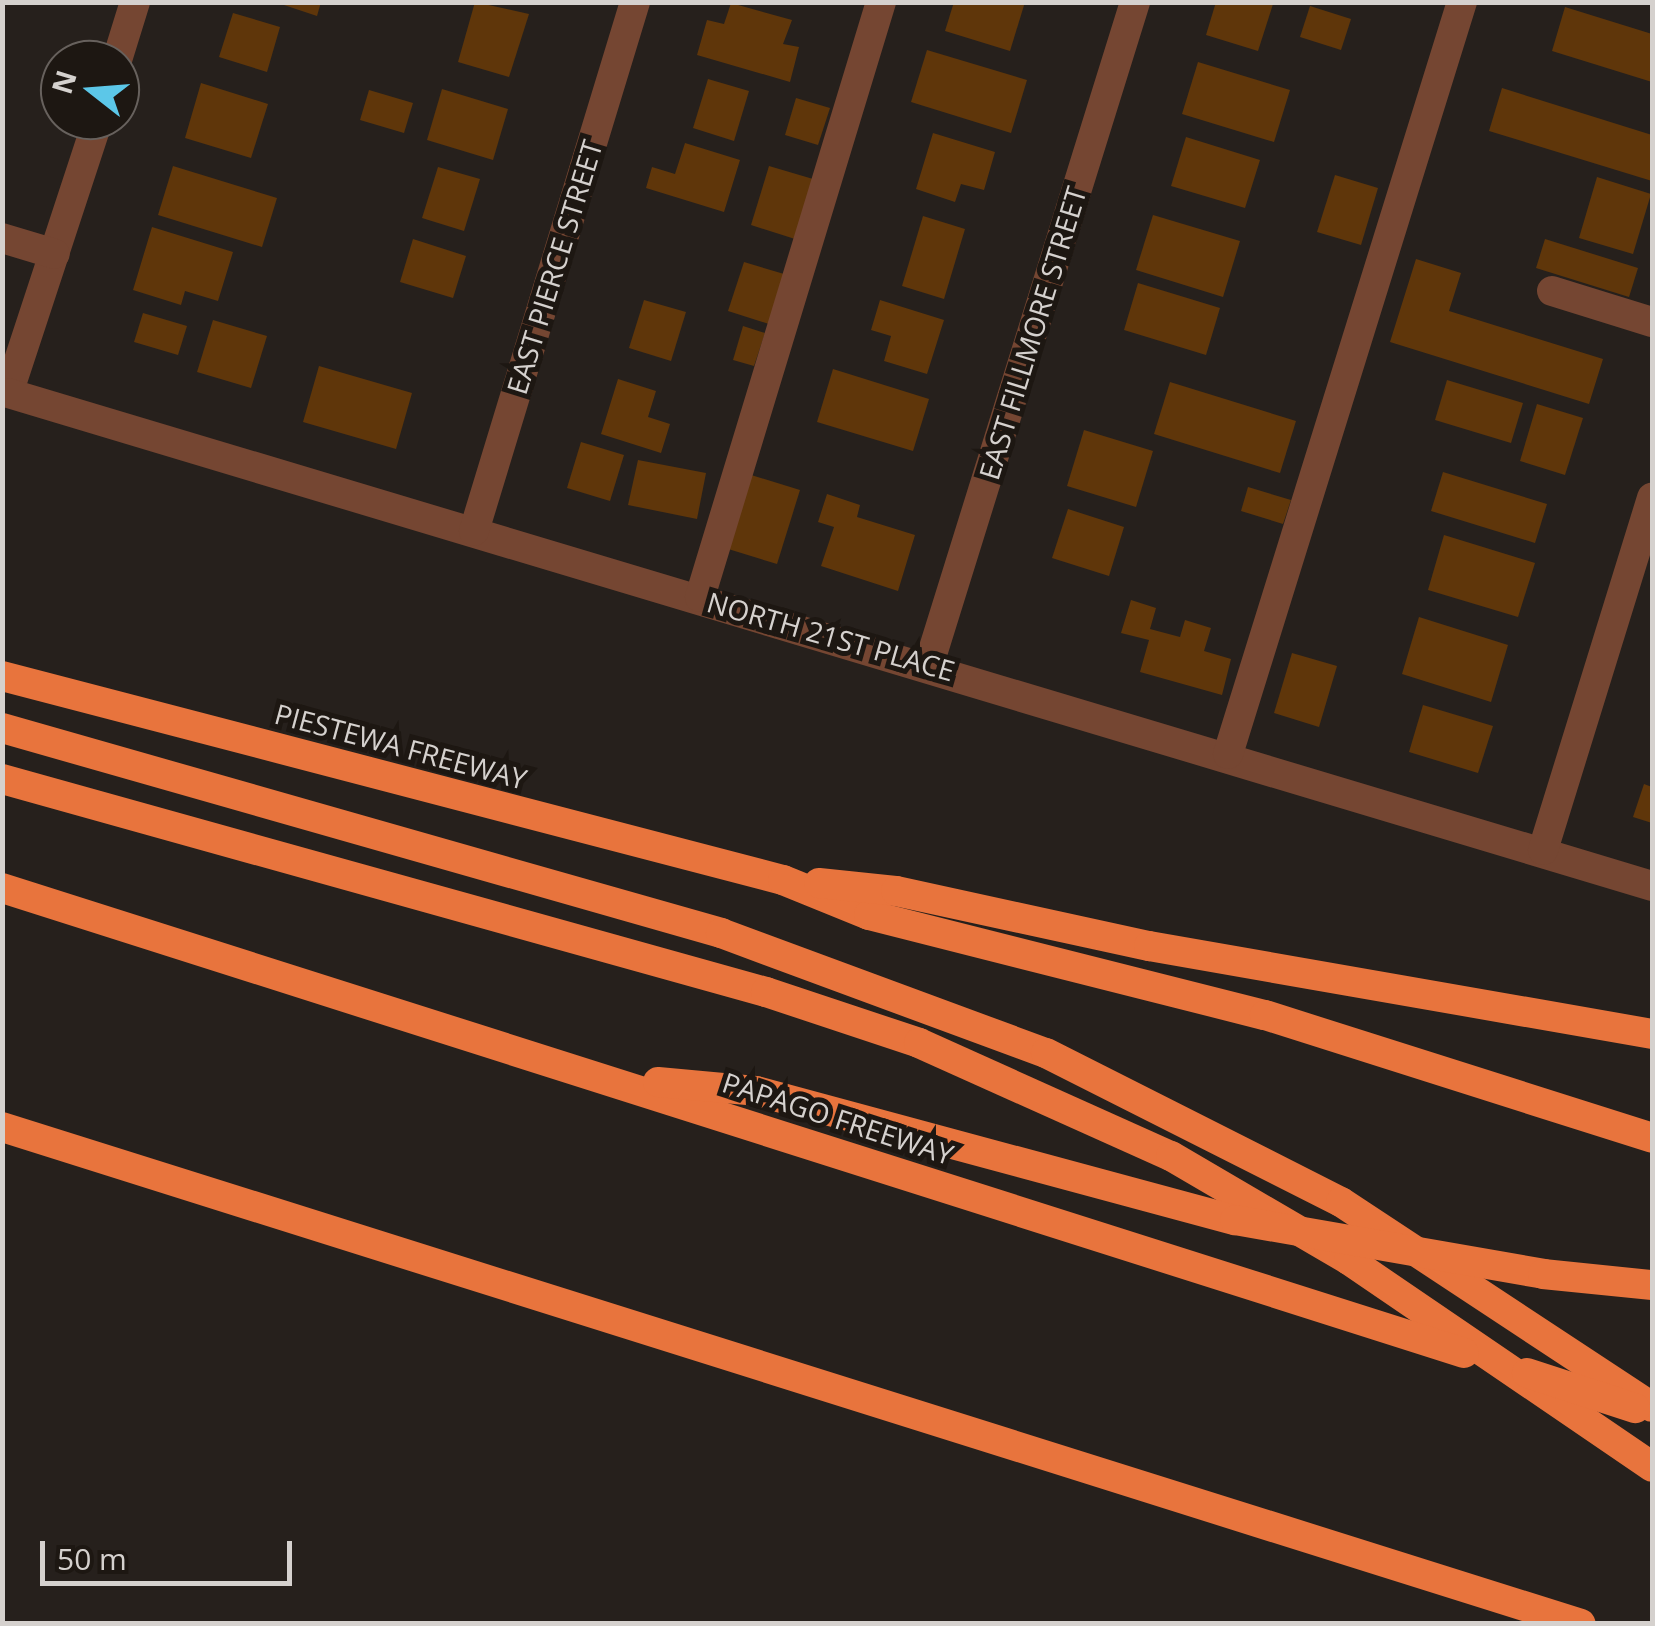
<!DOCTYPE html>
<html>
<head>
<meta charset="utf-8">
<style>
  body { margin:0 }
  #map { position:relative; width:1655px; height:1626px; overflow:hidden; background:#26201c; font-family:"Open Sans",sans-serif }
  div>[style] { position:absolute }
  [style*='--x'] { left:calc(var(--x)*1px); top:calc(var(--y)*1px); width:calc(var(--w)*1px); rotate:calc(var(--a)*1deg) }
  .building>* { inset:0; background:#5f360a }
  .minor>* { height:30px; margin:-15px; padding:0 15px; transform-origin:15px; border-radius:15px; background:#754632 }
  .highway>* { height:30px; margin:-15px; padding:0 15px; transform-origin:15px; border-radius:15px; background:#e8743d }
  span { translate:-50% -50%; white-space:nowrap; text-align:center; line-height:1.15; -webkit-text-stroke:10px #1d1712; paint-order:stroke }
  .street-label { font-size:28px; color:#d5d1ce }
  .frame { position:absolute; inset:0; border:5px solid #d5d1ce; pointer-events:none }
  .north { position:absolute; left:40px; top:40px; width:100px; height:100px; box-sizing:border-box; background:#1d1712; border:2px solid #67615d; border-radius:50%; rotate:287deg; font-size:28px; font-weight:700; line-height:40px; text-align:center; color:#d5d1ce }
  .north::after { content:''; display:block; margin:auto; width:35px; height:45px; background:#5cc7e8; clip-path:polygon(50% 0,100% 100%,50% 72%,0 100%) }
  .scale { position:absolute; left:40px; top:1541px; width:252px; height:45px; box-sizing:border-box; border:5px solid #d5d1ce; border-top:0; padding-left:12px; font-size:30px; line-height:35px; white-space:nowrap; color:#d5d1ce; -webkit-text-stroke:8px #1d1712; paint-order:stroke }
</style>
</head>
<body>
<div id="map">
  <div class="building">
    <div style="clip-path:polygon(275px 2px,321px 2px,317px 16px)"></div>
    <div style="clip-path:polygon(475px 2px,529px 14px,509px 77px,458px 62px)"></div>
    <div style="clip-path:polygon(954px 2px,1025px 2px,1010px 51px,945px 31px)"></div>
    <div style="clip-path:polygon(1216px 2px,1273px 4px,1258px 51px,1206px 35px)"></div>
    <div style="clip-path:polygon(731px 3px,792px 20px,783px 44px,799px 47px,790px 82px,697px 55px,707px 20px,724px 24px)"></div>
    <div style="clip-path:polygon(1310px 6px,1351px 19px,1341px 50px,1300px 37px)"></div>
    <div style="clip-path:polygon(1565px 7px,1652px 34px,1652px 82px,1552px 51px)"></div>
    <div style="clip-path:polygon(233px 13px,280px 27px,267px 72px,219px 57px)"></div>
    <div style="clip-path:polygon(927px 50px,1027px 80px,1011px 133px,911px 102px)"></div>
    <div style="clip-path:polygon(1198px 62px,1290px 90px,1274px 142px,1182px 114px)"></div>
    <div style="clip-path:polygon(708px 79px,749px 91px,734px 141px,693px 128px)"></div>
    <div style="clip-path:polygon(201px 83px,268px 104px,251px 158px,185px 138px)"></div>
    <div style="clip-path:polygon(1502px 88px,1652px 135px,1652px 181px,1489px 131px)"></div>
    <div style="clip-path:polygon(442px 89px,508px 109px,493px 160px,427px 140px)"></div>
    <div style="clip-path:polygon(369px 90px,413px 103px,404px 133px,360px 120px)"></div>
    <div style="clip-path:polygon(796px 98px,830px 108px,818px 145px,785px 135px)"></div>
    <div style="clip-path:polygon(933px 133px,995px 152px,984px 190px,961px 184px,955px 202px,916px 189px)"></div>
    <div style="clip-path:polygon(1186px 137px,1260px 160px,1245px 208px,1171px 186px)"></div>
    <div style="clip-path:polygon(685px 143px,740px 160px,724px 212px,646px 188px,652px 167px,675px 174px)"></div>
    <div style="clip-path:polygon(173px 166px,277px 198px,262px 247px,158px 215px)"></div>
    <div style="clip-path:polygon(769px 166px,813px 179px,795px 239px,751px 225px)"></div>
    <div style="clip-path:polygon(438px 167px,480px 179px,464px 231px,422px 218px)"></div>
    <div style="clip-path:polygon(1335px 175px,1378px 188px,1361px 245px,1317px 232px)"></div>
    <div style="clip-path:polygon(1597px 177px,1651px 194px,1633px 254px,1579px 238px)"></div>
    <div style="clip-path:polygon(1153px 215px,1240px 241px,1223px 297px,1136px 270px)"></div>
    <div style="clip-path:polygon(923px 216px,965px 229px,944px 299px,902px 286px)"></div>
    <div style="clip-path:polygon(152px 227px,233px 252px,218px 301px,185px 291px,181px 305px,133px 290px)"></div>
    <div style="clip-path:polygon(413px 239px,466px 256px,453px 298px,400px 282px)"></div>
    <div style="clip-path:polygon(1545px 239px,1638px 268px,1629px 297px,1536px 268px)"></div>
    <div style="clip-path:polygon(1416px 259px,1461px 273px,1449px 311px,1603px 359px,1589px 404px,1390px 342px)"></div>
    <div style="clip-path:polygon(744px 262px,784px 274px,769px 324px,728px 311px)"></div>
    <div style="clip-path:polygon(1138px 283px,1220px 308px,1206px 355px,1124px 330px)"></div>
    <div style="clip-path:polygon(644px 300px,686px 312px,671px 361px,629px 348px)"></div>
    <div style="clip-path:polygon(880px 300px,944px 320px,927px 374px,884px 361px,891px 336px,871px 330px)"></div>
    <div style="clip-path:polygon(143px 313px,187px 326px,178px 355px,134px 342px)"></div>
    <div style="clip-path:polygon(213px 320px,267px 336px,251px 388px,197px 372px)"></div>
    <div style="clip-path:polygon(743px 326px,765px 333px,754px 366px,733px 360px)"></div>
    <div style="clip-path:polygon(319px 366px,412px 393px,396px 449px,303px 422px)"></div>
    <div style="clip-path:polygon(833px 369px,929px 399px,913px 451px,817px 422px)"></div>
    <div style="clip-path:polygon(618px 379px,656px 391px,648px 417px,670px 424px,661px 453px,601px 434px)"></div>
    <div style="clip-path:polygon(1447px 380px,1523px 403px,1511px 443px,1435px 420px)"></div>
    <div style="clip-path:polygon(1170px 382px,1296px 421px,1280px 473px,1154px 434px)"></div>
    <div style="clip-path:polygon(1537px 404px,1583px 418px,1565px 475px,1520px 461px)"></div>
    <div style="clip-path:polygon(1084px 430px,1153px 451px,1136px 507px,1067px 486px)"></div>
    <div style="clip-path:polygon(581px 442px,624px 455px,610px 501px,567px 488px)"></div>
    <div style="clip-path:polygon(638px 460px,706px 473px,697px 519px,628px 505px)"></div>
    <div style="clip-path:polygon(1443px 472px,1547px 504px,1535px 543px,1431px 511px)"></div>
    <div style="clip-path:polygon(748px 474px,800px 490px,777px 564px,725px 548px)"></div>
    <div style="clip-path:polygon(1248px 487px,1291px 500px,1283px 524px,1241px 511px)"></div>
    <div style="clip-path:polygon(827px 494px,860px 505px,857px 517px,915px 535px,898px 591px,821px 566px,834px 527px,818px 522px)"></div>
    <div style="clip-path:polygon(1068px 509px,1124px 527px,1109px 576px,1052px 558px)"></div>
    <div style="clip-path:polygon(1444px 535px,1535px 563px,1518px 617px,1428px 590px)"></div>
    <div style="clip-path:polygon(1131px 600px,1156px 608px,1150px 629px,1180px 637px,1185px 620px,1211px 628px,1204px 651px,1231px 659px,1222px 695px,1140px 672px,1149px 640px,1121px 633px)"></div>
    <div style="clip-path:polygon(1419px 617px,1508px 645px,1491px 702px,1402px 674px)"></div>
    <div style="clip-path:polygon(1292px 653px,1337px 666px,1319px 727px,1274px 713px)"></div>
    <div style="clip-path:polygon(1423px 705px,1493px 726px,1478px 773px,1409px 752px)"></div>
    <div style="clip-path:polygon(1644px 784px,1652px 787px,1652px 823px,1633px 817px)"></div>
  </div>
  <div class="minor">
    <div style="--x:117;--y:60;--w:61;--a:-72.8"></div>
    <div style="--x:98;--y:120;--w:287;--a:108.2"></div>
    <div style="--x:8;--y:393;--w:1716;--a:16.69"></div>
    <div style="--x:2;--y:238;--w:55;--a:16.8"></div>
    <div style="--x:1552;--y:291;--w:105;--a:17.2"></div>
    <div style="--x:474;--y:531;--w:553;--a:-73.07"></div>
    <div style="--x:700;--y:597;--w:622;--a:-73.08"></div>
    <div style="--x:929;--y:664;--w:693;--a:-72.71"></div>
    <div style="--x:1228;--y:754;--w:788;--a:-72.72"></div>
    <div style="--x:1543;--y:850;--w:369;--a:-72.8"></div>
  </div>
  <div class="highway">
    <div style="--x:2;--y:676;--w:807;--a:14.64"></div>
    <div style="--x:783;--y:880;--w:93;--a:22.1"></div>
    <div style="--x:869;--y:915;--w:408;--a:14.2"></div>
    <div style="--x:1265;--y:1015;--w:406;--a:17.6"></div>
    <div style="--x:2;--y:728;--w:748;--a:15.91"></div>
    <div style="--x:721;--y:933;--w:346;--a:20.3"></div>
    <div style="--x:1046;--y:1053;--w:330;--a:26.8"></div>
    <div style="--x:1341;--y:1202;--w:372;--a:33.4"></div>
    <div style="--x:2;--y:779;--w:793;--a:15.58"></div>
    <div style="--x:766;--y:992;--w:161;--a:18.4"></div>
    <div style="--x:919;--y:1043;--w:276;--a:24.2"></div>
    <div style="--x:1171;--y:1156;--w:206;--a:30.3"></div>
    <div style="--x:1349;--y:1260;--w:367;--a:34.3"></div>
    <div style="--x:819;--y:883;--w:77;--a:5.9"></div>
    <div style="--x:896;--y:891;--w:259;--a:12.3"></div>
    <div style="--x:1149;--y:946;--w:511;--a:9.92"></div>
    <div style="--x:2;--y:888;--w:1534;--a:17.64"></div>
    <div style="--x:658;--y:1082;--w:98;--a:5.2"></div>
    <div style="--x:756;--y:1091;--w:496;--a:15.1"></div>
    <div style="--x:1235;--y:1220;--w:313;--a:9.9"></div>
    <div style="--x:1543;--y:1274;--w:110;--a:5.8"></div>
    <div style="--x:2;--y:1127;--w:1655;--a:17.47"></div>
    <div style="--x:1527;--y:1373;--w:114;--a:18"></div>
  </div>
  <div class="street-label">
    <span style="left:554px;top:267px;rotate:-73deg">EAST PIERCE STREET</span>
    <span style="left:1032px;top:333px;rotate:-73deg">EAST FILLMORE STREET</span>
    <span style="left:831px;top:636px;rotate:16deg">NORTH 21ST PLACE</span>
    <span style="left:401px;top:746px;rotate:15deg">PIESTEWA FREEWAY</span>
    <span style="left:838px;top:1118px;rotate:18deg">PAPAGO FREEWAY</span>
  </div>
  <div class="frame"></div>
  <div class="north">N</div>
  <div class="scale">50 m</div>
</div>
</body>
</html>
